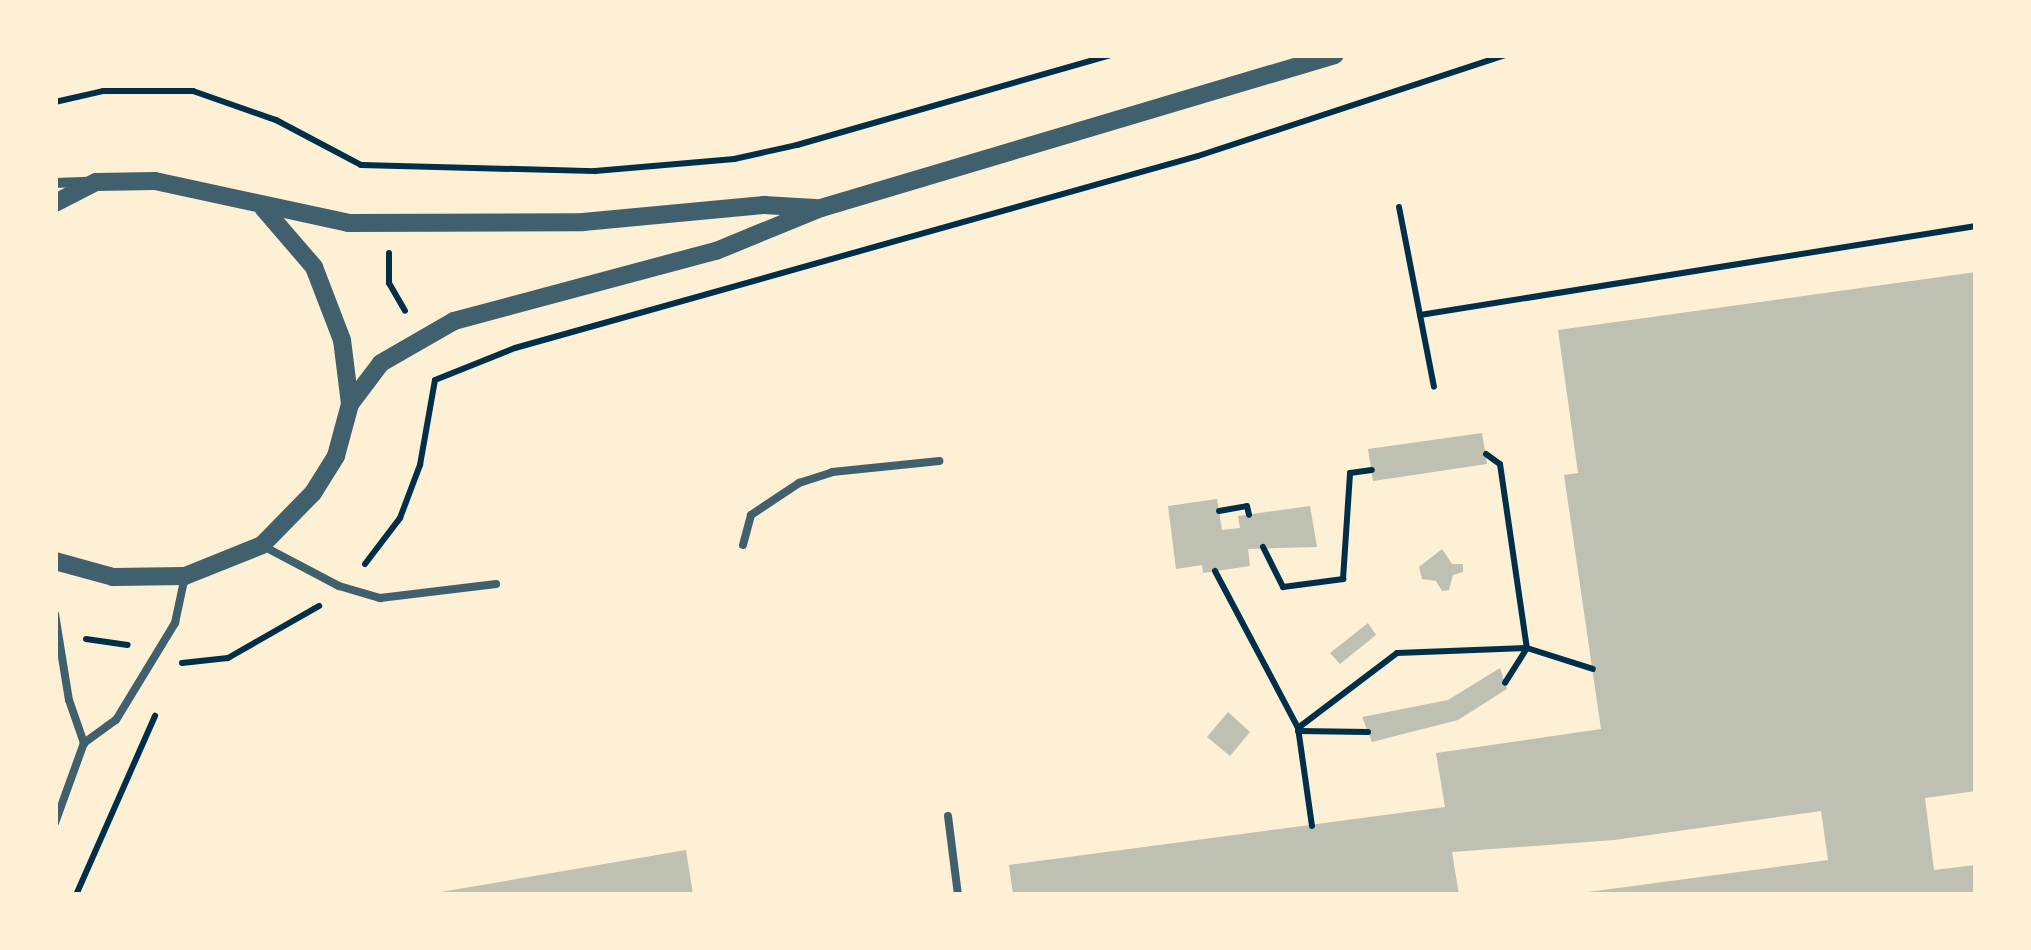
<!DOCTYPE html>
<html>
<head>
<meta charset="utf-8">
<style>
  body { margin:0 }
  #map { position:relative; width:2031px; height:950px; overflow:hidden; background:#fdf0d5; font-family:Manrope,sans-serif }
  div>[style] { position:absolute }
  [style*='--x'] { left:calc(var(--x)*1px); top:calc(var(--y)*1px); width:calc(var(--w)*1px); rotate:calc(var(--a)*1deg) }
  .building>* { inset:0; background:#bec0b2 }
  .path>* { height:6px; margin:-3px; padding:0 3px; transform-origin:3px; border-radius:3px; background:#003049 }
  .service>* { height:8px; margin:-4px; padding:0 4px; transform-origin:4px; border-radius:4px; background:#3f606c }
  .minor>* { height:10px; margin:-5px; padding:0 5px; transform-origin:5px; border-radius:5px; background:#3f606c }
  .tertiary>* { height:18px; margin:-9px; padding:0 9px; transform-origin:9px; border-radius:9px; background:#3f606c }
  span { translate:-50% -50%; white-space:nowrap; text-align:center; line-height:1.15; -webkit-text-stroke:8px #fdf0d5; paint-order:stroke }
  .frame { position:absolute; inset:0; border:58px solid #fdf0d5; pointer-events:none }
</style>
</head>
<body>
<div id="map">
  <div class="building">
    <div style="clip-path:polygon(1976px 272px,1976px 791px,1925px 798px,1934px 870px,1976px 865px,1976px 895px,1565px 895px,1828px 860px,1821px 811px,1614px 840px,1452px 852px,1459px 895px,1013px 895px,1009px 865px,1445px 807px,1436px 753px,1601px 729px,1564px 475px,1578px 473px,1558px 330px)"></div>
    <div style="clip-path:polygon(1482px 433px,1487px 464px,1373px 481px,1368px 449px)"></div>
    <div style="clip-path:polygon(1217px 499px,1222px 530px,1240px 528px,1238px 516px,1310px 506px,1317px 547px,1248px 549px,1250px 566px,1203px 573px,1202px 565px,1176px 569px,1168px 506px)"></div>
    <div style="clip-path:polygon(1442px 549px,1452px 564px,1463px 564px,1463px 572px,1453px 575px,1449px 590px,1442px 591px,1436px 581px,1422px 579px,1419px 567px)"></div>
    <div style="clip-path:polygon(1368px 623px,1376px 635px,1340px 664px,1330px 653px)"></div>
    <div style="clip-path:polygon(1500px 668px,1507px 689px,1458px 720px,1372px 742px,1362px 717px,1448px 700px)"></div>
    <div style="clip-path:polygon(1228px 712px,1250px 732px,1230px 756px,1207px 737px)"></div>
    <div style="clip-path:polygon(686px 850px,693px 895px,435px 895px,435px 893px)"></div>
  </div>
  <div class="path">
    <div style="--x:55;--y:102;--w:49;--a:-12.9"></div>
    <div style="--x:103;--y:91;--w:90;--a:0"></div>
    <div style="--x:193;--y:91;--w:88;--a:19.3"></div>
    <div style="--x:276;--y:120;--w:96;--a:27.9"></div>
    <div style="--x:361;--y:165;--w:234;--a:1.5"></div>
    <div style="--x:595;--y:171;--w:140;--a:-4.9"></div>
    <div style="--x:734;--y:159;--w:65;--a:-12.5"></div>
    <div style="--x:797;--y:145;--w:327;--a:-16"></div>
    <div style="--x:1399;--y:207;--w:110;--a:79"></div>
    <div style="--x:1420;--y:315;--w:563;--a:-9.09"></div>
    <div style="--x:389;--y:253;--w:30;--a:90"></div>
    <div style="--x:389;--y:283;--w:32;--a:60"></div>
    <div style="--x:1420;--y:315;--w:73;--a:79"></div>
    <div style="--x:1486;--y:454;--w:17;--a:36"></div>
    <div style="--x:1500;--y:464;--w:186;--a:81.7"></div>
    <div style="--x:1527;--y:648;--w:41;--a:122.2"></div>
    <div style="--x:1219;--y:511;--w:28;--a:-10"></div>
    <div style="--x:1247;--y:506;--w:9;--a:77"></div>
    <div style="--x:1263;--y:547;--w:45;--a:63.4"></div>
    <div style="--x:1283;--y:587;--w:61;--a:-7.6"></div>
    <div style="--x:1343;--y:579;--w:106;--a:-86.2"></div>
    <div style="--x:1350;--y:473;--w:22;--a:-8"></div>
    <div style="--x:365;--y:564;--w:58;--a:-52.7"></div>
    <div style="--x:400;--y:518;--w:57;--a:-69.3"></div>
    <div style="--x:420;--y:465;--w:86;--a:-80"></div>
    <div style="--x:435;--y:380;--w:86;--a:-21.8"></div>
    <div style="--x:515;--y:348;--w:709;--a:-15.7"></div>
    <div style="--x:1198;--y:156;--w:323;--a:-18.2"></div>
    <div style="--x:1215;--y:571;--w:178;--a:62.1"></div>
    <div style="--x:86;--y:639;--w:42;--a:8.1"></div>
    <div style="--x:182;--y:663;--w:46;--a:-6.2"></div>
    <div style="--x:228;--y:658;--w:105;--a:-29.7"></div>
    <div style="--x:1298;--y:731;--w:70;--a:0.8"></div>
    <div style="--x:1312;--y:826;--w:99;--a:-98.1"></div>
    <div style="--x:1298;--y:728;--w:124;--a:-37.1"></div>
    <div style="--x:1397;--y:653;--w:130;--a:-2.2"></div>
    <div style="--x:1527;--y:648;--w:69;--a:17.7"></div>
    <div style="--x:76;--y:895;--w:196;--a:-66.2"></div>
  </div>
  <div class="service">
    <div style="--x:743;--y:545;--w:31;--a:-75"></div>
    <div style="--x:751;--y:515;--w:58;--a:-33.7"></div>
    <div style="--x:799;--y:483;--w:35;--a:-18"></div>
    <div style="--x:832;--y:472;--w:108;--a:-5.9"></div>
    <div style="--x:263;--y:546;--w:86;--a:27.8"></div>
    <div style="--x:339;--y:586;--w:43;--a:16.3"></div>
    <div style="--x:380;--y:598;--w:117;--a:-6.9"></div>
    <div style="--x:55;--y:614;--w:87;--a:80.8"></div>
    <div style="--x:69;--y:700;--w:46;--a:70.8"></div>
    <div style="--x:948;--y:816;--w:80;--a:82.8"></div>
    <div style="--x:55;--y:823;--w:85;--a:-70.1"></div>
    <div style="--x:84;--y:743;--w:39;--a:-36"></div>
    <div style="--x:116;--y:720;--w:114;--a:-58.7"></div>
    <div style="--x:175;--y:623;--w:48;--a:-78"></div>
  </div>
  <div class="minor">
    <div style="--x:55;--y:183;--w:34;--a:-2"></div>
  </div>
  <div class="tertiary">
    <div style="--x:55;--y:203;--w:46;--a:-27.1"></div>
    <div style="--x:96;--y:182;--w:59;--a:-1"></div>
    <div style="--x:155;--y:181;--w:198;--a:12.2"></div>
    <div style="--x:349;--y:223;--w:234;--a:-0.2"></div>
    <div style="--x:583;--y:222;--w:182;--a:-5.4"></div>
    <div style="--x:764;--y:205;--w:51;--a:3.4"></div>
    <div style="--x:350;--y:404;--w:51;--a:-52.9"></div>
    <div style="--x:381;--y:363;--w:84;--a:-29.9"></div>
    <div style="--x:454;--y:321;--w:271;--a:-15"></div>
    <div style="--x:716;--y:251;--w:113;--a:-22.3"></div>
    <div style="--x:821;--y:208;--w:536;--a:-16.58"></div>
    <div style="--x:55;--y:561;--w:60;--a:15.4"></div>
    <div style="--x:113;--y:577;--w:72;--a:-0.8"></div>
    <div style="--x:185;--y:576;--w:83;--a:-21.9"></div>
    <div style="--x:262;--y:545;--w:73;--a:-45.6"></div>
    <div style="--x:313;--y:493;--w:44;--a:-58.1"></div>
    <div style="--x:336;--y:456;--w:54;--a:-74.9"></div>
    <div style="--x:350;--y:404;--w:64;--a:-97.1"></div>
    <div style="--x:342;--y:340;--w:78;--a:-111"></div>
    <div style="--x:314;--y:267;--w:77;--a:-130.8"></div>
  </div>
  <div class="frame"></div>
</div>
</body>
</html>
